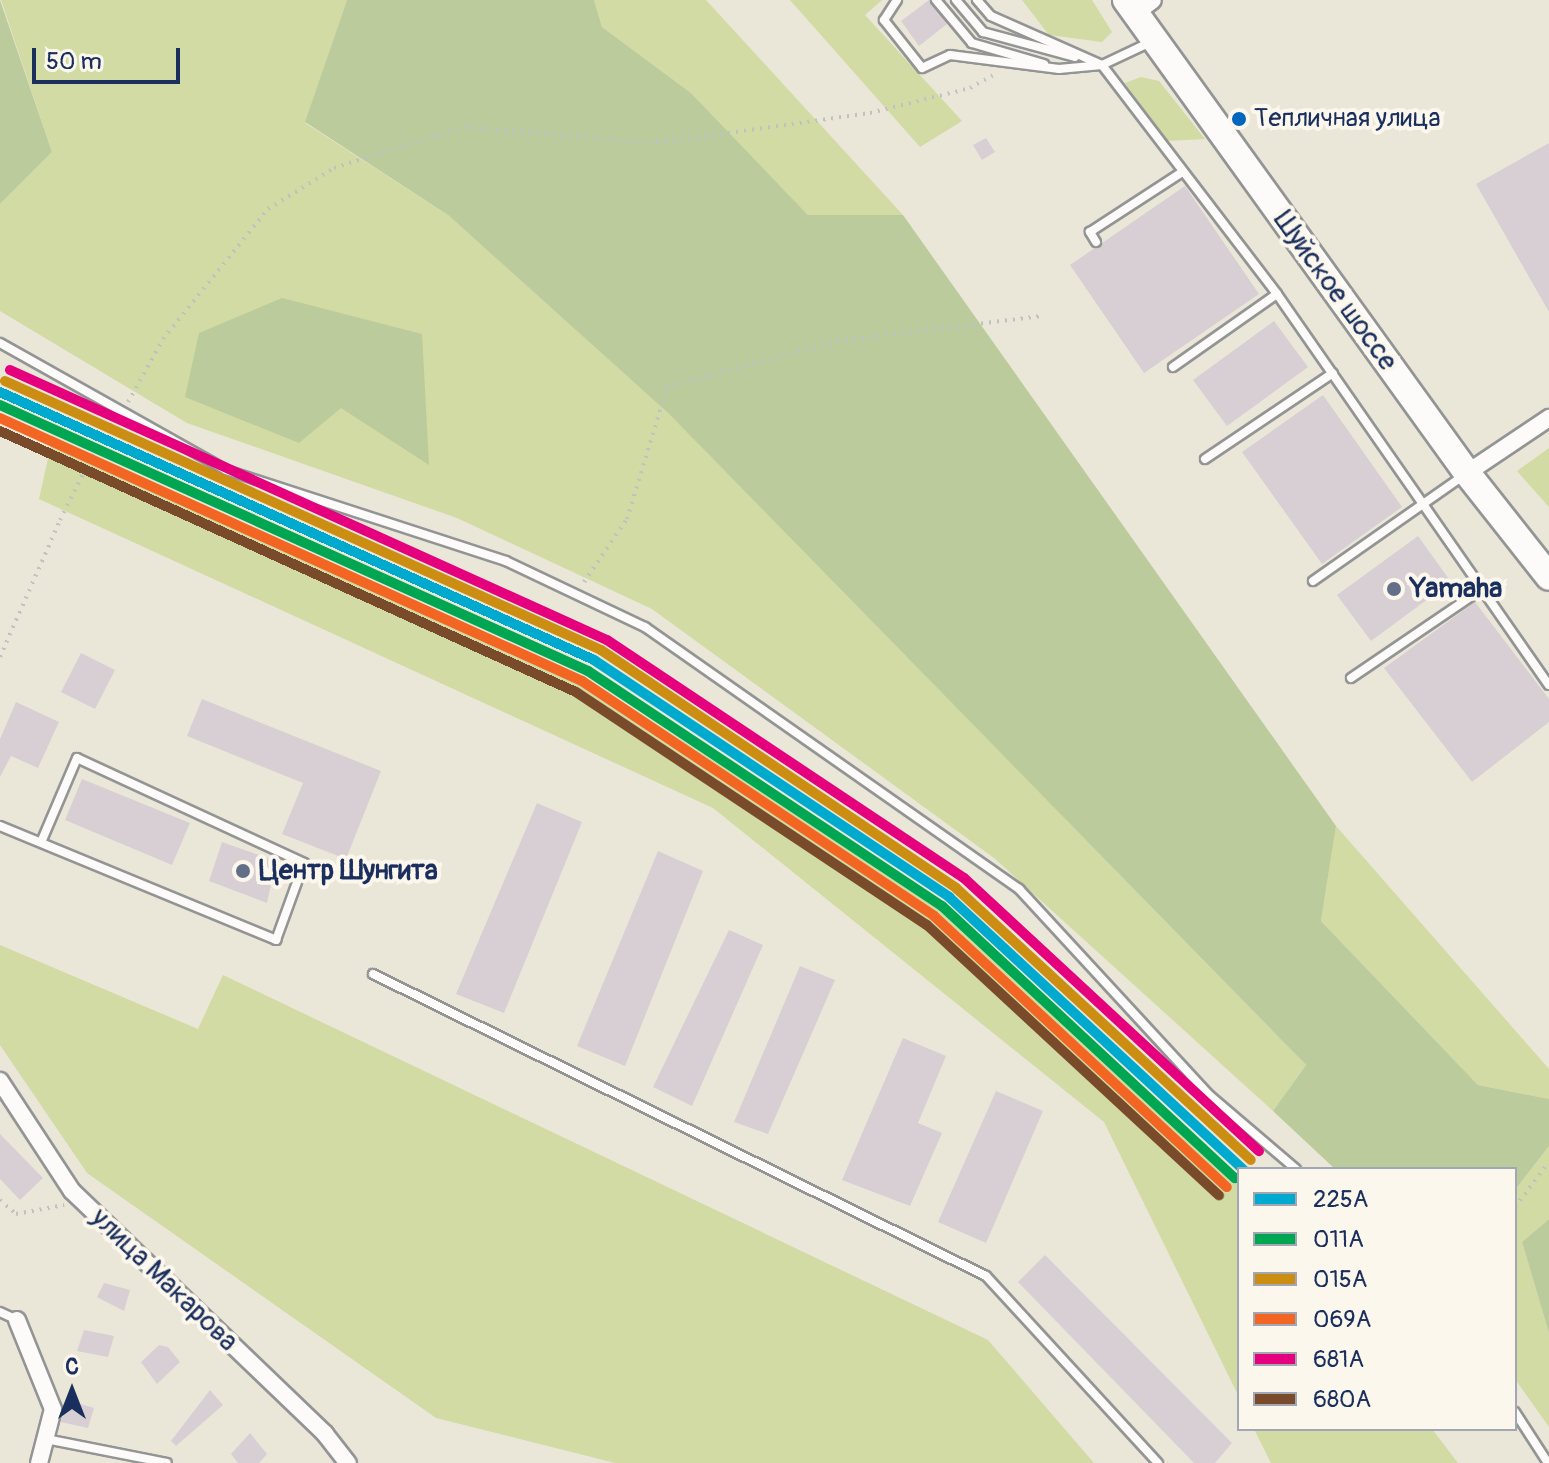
<!DOCTYPE html>
<html>
<head>
<meta charset="utf-8">
<style>
  body { margin:0 }
  #map { position:relative; width:1549px; height:1463px; overflow:hidden; background:#eae7d9; font-family:Pangolin,sans-serif }
  div>[style] { position:absolute }
  [style*='--x'] { left:calc(var(--x)*1px); top:calc(var(--y)*1px); width:calc(var(--w)*1px); rotate:calc(var(--a)*1deg) }
  .green>* { inset:0; background:#d1dba3 }
  .forest>* { inset:0; background:#bbcb9b }
  .building>* { inset:0; background:#d7cfd3 }
  .path>* { height:4px; margin-top:-2px; transform-origin:0; background:repeating-linear-gradient(90deg,#c0c1c3 0 2px,transparent 0 8px) }
  .roads { filter:drop-shadow(2px 0 #939595) drop-shadow(-2px 0 #939595) drop-shadow(0 2px #939595) drop-shadow(0 -2px #939595) }
  .service>* { height:8px; margin:-4px; padding:0 4px; transform-origin:4px; border-radius:4px; background:#fcfbf9 }
  .minor>* { height:16px; margin:-8px; padding:0 8px; transform-origin:8px; border-radius:8px; background:#fcfbf9 }
  .primary>* { height:26px; margin:-13px; padding:0 13px; transform-origin:13px; border-radius:13px; background:#fcfbf9 }
  .rail-1>* { height:10px; margin:-5px; padding:0 5px; transform-origin:5px; border-radius:5px; background:#00a9ce }
  .rail-2>* { height:10px; margin:-5px; padding:0 5px; transform-origin:5px; border-radius:5px; background:#00a651 }
  .rail-3>* { height:10px; margin:-5px; padding:0 5px; transform-origin:5px; border-radius:5px; background:#cb8e13 }
  .rail-4>* { height:10px; margin:-5px; padding:0 5px; transform-origin:5px; border-radius:5px; background:#f26522 }
  .rail-5>* { height:10px; margin:-5px; padding:0 5px; transform-origin:5px; border-radius:5px; background:#e5007d }
  .rail-6>* { height:10px; margin:-5px; padding:0 5px; transform-origin:5px; border-radius:5px; background:#7a4b2a }
  .dots>* { width:22px; height:22px; translate:-50% -50%; box-sizing:border-box; border:4px solid #fbf7ec; border-radius:50% }
  span { translate:-50% -50%; white-space:nowrap; text-align:center; line-height:1.15; -webkit-text-stroke:8px #fbf7ec; paint-order:stroke }
  .bus-label { font-size:26px; color:#1b2f5e }
  .left { translate:0 -50%; text-align:left }
  .street-label { font-size:28px; color:#1b2f5e }
  .poi-label { font-size:28px; color:#1b2f5e; font-weight:700 }
  .legend { position:absolute; left:1237px; top:1167px; width:280px; height:264px; box-sizing:border-box; background:#fbf7ec; border:2px solid #a1a7b3; margin:0; padding:10px 14px; list-style:none; font-size:24px; color:#1b2f5e }
  .legend li { display:flex; align-items:center; gap:16px; height:40px }
  .legend b { width:40px; border:2px solid #a1a7b3 }
  .north { position:absolute; left:32px; top:1351px; width:80px; height:80px; -webkit-text-stroke:6px #fbf7ec; paint-order:stroke; rotate:0deg; font-size:22px; font-weight:700; line-height:32px; text-align:center; color:#1b2f5e }
  .north::after { content:''; display:block; margin:auto; width:28px; height:36px; background:#1b2f5e; clip-path:polygon(50% 0,100% 100%,50% 72%,0 100%) }
  .scale { position:absolute; left:32px; top:48px; width:148px; height:36px; box-sizing:border-box; border:4px solid #1b2f5e; border-top:0; padding-left:10px; font-size:24px; line-height:28px; white-space:nowrap; color:#1b2f5e; -webkit-text-stroke:6px #fbf7ec; paint-order:stroke }
</style>
</head>
<body>
<div id="map">
  <div class="green">
    <div style="clip-path:polygon(1px 0,347px 0,305px 123px,448px 215px,668px 413px,1306px 1065px,1273px 1111px,994px 858px,652px 609px,457px 518px,187px 423px,0 311px,0 204px,52px 152px)"></div>
    <div style="clip-path:polygon(594px 0,706px 0,903px 215px,808px 215px,691px 93px,602px 27px)"></div>
    <div style="clip-path:polygon(790px 0,882px 0,865px 15px,962px 121px,920px 147px)"></div>
    <div style="clip-path:polygon(1022px 0,1092px 0,1112px 32px,1102px 42px,1049px 35px)"></div>
    <div style="clip-path:polygon(1141px 77px,1159px 81px,1205px 139px,1167px 141px,1125px 83px)"></div>
    <div style="clip-path:polygon(53px 436px,586px 678px,937px 906px,1239px 1186px,1239px 1397px,1104px 1122px,713px 808px,39px 499px)"></div>
    <div style="clip-path:polygon(1549px 448px,1549px 507px,1517px 471px)"></div>
    <div style="clip-path:polygon(1336px 826px,1549px 1069px,1549px 1099px,1478px 1085px,1321px 921px)"></div>
    <div style="clip-path:polygon(0 945px,198px 1029px,223px 975px,988px 1340px,1094px 1463px,615px 1463px,436px 1418px,87px 1173px,0 1045px)"></div>
    <div style="clip-path:polygon(1549px 1146px,1549px 1219px,1522px 1242px,1549px 1333px,1549px 1427px,1515px 1379px,1515px 1190px)"></div>
    <div style="clip-path:polygon(1254px 1429px,1432px 1429px,1458px 1463px,1271px 1463px)"></div>
  </div>
  <div class="forest">
    <div style="clip-path:polygon(0 0,52px 152px,0 204px)"></div>
    <div style="clip-path:polygon(347px 0,594px 0,602px 27px,691px 93px,808px 215px,903px 215px,1336px 826px,1321px 921px,1478px 1085px,1549px 1099px,1549px 1146px,1515px 1190px,1515px 1169px,1335px 1169px,1273px 1111px,1306px 1065px,668px 413px,448px 215px,305px 122px)"></div>
    <div style="clip-path:polygon(282px 298px,422px 334px,429px 465px,341px 408px,299px 443px,185px 397px,199px 333px)"></div>
    <div style="clip-path:polygon(1549px 1219px,1549px 1333px,1522px 1242px)"></div>
  </div>
  <div class="building">
    <div style="clip-path:polygon(929px 0,947px 24px,919px 46px,901px 21px)"></div>
    <div style="clip-path:polygon(986px 138px,995px 152px,982px 160px,973px 145px)"></div>
    <div style="clip-path:polygon(1549px 143px,1549px 312px,1476px 184px)"></div>
    <div style="clip-path:polygon(1185px 186px,1259px 294px,1144px 373px,1070px 265px)"></div>
    <div style="clip-path:polygon(1274px 321px,1308px 367px,1227px 426px,1193px 380px)"></div>
    <div style="clip-path:polygon(1323px 395px,1402px 507px,1322px 564px,1242px 452px)"></div>
    <div style="clip-path:polygon(1418px 536px,1451px 582px,1371px 641px,1337px 595px)"></div>
    <div style="clip-path:polygon(1475px 602px,1549px 699px,1549px 722px,1472px 782px,1384px 668px)"></div>
    <div style="clip-path:polygon(81px 653px,115px 670px,95px 709px,61px 692px)"></div>
    <div style="clip-path:polygon(202px 699px,381px 771px,346px 859px,282px 834px,303px 783px,187px 736px)"></div>
    <div style="clip-path:polygon(16px 702px,59px 722px,38px 768px,11px 756px,0 777px,0 739px)"></div>
    <div style="clip-path:polygon(82px 779px,190px 823px,172px 865px,65px 820px)"></div>
    <div style="clip-path:polygon(537px 803px,582px 822px,504px 1013px,456px 994px)"></div>
    <div style="clip-path:polygon(222px 842px,276px 861px,267px 903px,209px 881px)"></div>
    <div style="clip-path:polygon(658px 851px,703px 871px,625px 1066px,577px 1046px)"></div>
    <div style="clip-path:polygon(729px 930px,763px 945px,692px 1106px,653px 1087px)"></div>
    <div style="clip-path:polygon(800px 966px,835px 980px,768px 1134px,734px 1122px)"></div>
    <div style="clip-path:polygon(903px 1038px,946px 1056px,918px 1123px,942px 1133px,910px 1206px,842px 1180px)"></div>
    <div style="clip-path:polygon(996px 1091px,1043px 1111px,986px 1243px,938px 1222px)"></div>
    <div style="clip-path:polygon(0 1134px,43px 1178px,20px 1200px,0 1179px)"></div>
    <div style="clip-path:polygon(1045px 1255px,1232px 1443px,1215px 1463px,1194px 1463px,1018px 1282px)"></div>
    <div style="clip-path:polygon(104px 1283px,130px 1290px,124px 1311px,97px 1297px)"></div>
    <div style="clip-path:polygon(84px 1330px,114px 1336px,108px 1357px,77px 1351px)"></div>
    <div style="clip-path:polygon(159px 1345px,168px 1347px,180px 1362px,157px 1384px,141px 1362px)"></div>
    <div style="clip-path:polygon(210px 1390px,223px 1405px,176px 1446px,171px 1441px)"></div>
    <div style="clip-path:polygon(67px 1400px,94px 1408px,88px 1428px,61px 1422px)"></div>
    <div style="clip-path:polygon(250px 1433px,267px 1454px,259px 1463px,238px 1463px,231px 1454px)"></div>
  </div>
  <div class="path">
    <div style="--x:128;--y:402;--w:72;--a:-60.9"></div>
    <div style="--x:163;--y:339;--w:167;--a:-51.1"></div>
    <div style="--x:268;--y:209;--w:78;--a:-31.8"></div>
    <div style="--x:334;--y:168;--w:136;--a:-17.5"></div>
    <div style="--x:464;--y:127;--w:194;--a:4.7"></div>
    <div style="--x:657;--y:143;--w:215;--a:-8"></div>
    <div style="--x:870;--y:113;--w:103;--a:-14"></div>
    <div style="--x:970;--y:88;--w:26;--a:-29"></div>
    <div style="--x:584;--y:582;--w:76;--a:-55.7"></div>
    <div style="--x:627;--y:519;--w:138;--a:-73.1"></div>
    <div style="--x:667;--y:387;--w:177;--a:-15.1"></div>
    <div style="--x:838;--y:341;--w:207;--a:-7"></div>
    <div style="--x:0;--y:657;--w:150;--a:-66.3"></div>
    <div style="--x:60;--y:520;--w:92;--a:-63.4"></div>
    <div style="--x:101;--y:438;--w:21;--a:-51"></div>
    <div style="--x:0;--y:1200;--w:21;--a:41"></div>
    <div style="--x:16;--y:1214;--w:49;--a:-10.6"></div>
    <div style="--x:1515;--y:1207;--w:56;--a:-52.9"></div>
  </div>
  <div class="roads">
    <div class="service">
      <div style="--x:897;--y:0;--w:24;--a:123"></div>
      <div style="--x:884;--y:20;--w:61;--a:51.6"></div>
      <div style="--x:922;--y:68;--w:31;--a:-25"></div>
      <div style="--x:950;--y:55;--w:110;--a:7.3"></div>
      <div style="--x:1059;--y:69;--w:43;--a:-5.3"></div>
      <div style="--x:1102;--y:65;--w:56;--a:-25.2"></div>
      <div style="--x:936;--y:0;--w:56;--a:50.1"></div>
      <div style="--x:972;--y:43;--w:75;--a:16.3"></div>
      <div style="--x:956;--y:0;--w:42;--a:49.8"></div>
      <div style="--x:983;--y:32;--w:95;--a:15.2"></div>
      <div style="--x:977;--y:0;--w:21;--a:49"></div>
      <div style="--x:991;--y:16;--w:121;--a:23.8"></div>
      <div style="--x:1102;--y:65;--w:288;--a:52.6"></div>
      <div style="--x:1277;--y:294;--w:476;--a:55.2"></div>
      <div style="--x:1096;--y:242;--w:12;--a:-121"></div>
      <div style="--x:1090;--y:232;--w:108;--a:-33"></div>
      <div style="--x:0;--y:343;--w:259;--a:29.3"></div>
      <div style="--x:226;--y:470;--w:294;--a:18"></div>
      <div style="--x:506;--y:561;--w:154;--a:25.4"></div>
      <div style="--x:645;--y:627;--w:457;--a:35"></div>
      <div style="--x:1019;--y:889;--w:280;--a:47.3"></div>
      <div style="--x:1209;--y:1095;--w:114;--a:40.4"></div>
      <div style="--x:1173;--y:367;--w:127;--a:-35.1"></div>
      <div style="--x:1205;--y:459;--w:154;--a:-33.9"></div>
      <div style="--x:1313;--y:581;--w:183;--a:-35"></div>
      <div style="--x:1351;--y:678;--w:162;--a:-34.2"></div>
      <div style="--x:0;--y:826;--w:299;--a:22.4"></div>
      <div style="--x:276;--y:940;--w:82;--a:-70"></div>
      <div style="--x:304;--y:863;--w:250;--a:-155.2"></div>
      <div style="--x:77;--y:758;--w:89;--a:113.1"></div>
      <div style="--x:373;--y:974;--w:683;--a:26.23"></div>
      <div style="--x:986;--y:1276;--w:254;--a:47.4"></div>
      <div style="--x:0;--y:1312;--w:19;--a:25"></div>
      <div style="--x:1515;--y:1412;--w:61;--a:57.1"></div>
      <div style="--x:46;--y:1439;--w:123;--a:11.2"></div>
    </div>
    <div class="minor">
      <div style="--x:1136;--y:13;--w:21;--a:-37"></div>
      <div style="--x:1467;--y:473;--w:99;--a:-33.9"></div>
      <div style="--x:0;--y:1081;--w:131;--a:56.8"></div>
      <div style="--x:72;--y:1191;--w:351;--a:43.8"></div>
      <div style="--x:325;--y:1434;--w:37;--a:52"></div>
      <div style="--x:17;--y:1320;--w:96;--a:68"></div>
      <div style="--x:53;--y:1409;--w:56;--a:104.5"></div>
    </div>
    <div class="primary">
      <div style="--x:1126;--y:0;--w:583;--a:54.21"></div>
      <div style="--x:1467;--y:473;--w:132;--a:51.7"></div>
    </div>
  </div>
  <div class="rail-1">
    <div style="--x:0;--y:392;--w:652;--a:24.28"></div>
    <div style="--x:594;--y:660;--w:427;--a:33.7"></div>
    <div style="--x:949;--y:897;--w:401;--a:42.8"></div>
  </div>
  <div class="rail-2">
    <div style="--x:0;--y:405;--w:645;--a:24.34"></div>
    <div style="--x:588;--y:671;--w:425;--a:33.6"></div>
    <div style="--x:942;--y:906;--w:400;--a:42.9"></div>
  </div>
  <div class="rail-3">
    <div style="--x:5;--y:381;--w:654;--a:24.29"></div>
    <div style="--x:601;--y:650;--w:427;--a:33.8"></div>
    <div style="--x:956;--y:888;--w:401;--a:42.7"></div>
  </div>
  <div class="rail-4">
    <div style="--x:0;--y:418;--w:639;--a:24.32"></div>
    <div style="--x:582;--y:681;--w:423;--a:33.7"></div>
    <div style="--x:934;--y:916;--w:399;--a:42.8"></div>
  </div>
  <div class="rail-5">
    <div style="--x:10;--y:370;--w:655;--a:24.34"></div>
    <div style="--x:607;--y:640;--w:429;--a:33.7"></div>
    <div style="--x:964;--y:878;--w:402;--a:42.8"></div>
  </div>
  <div class="rail-6">
    <div style="--x:0;--y:431;--w:632;--a:24.38"></div>
    <div style="--x:576;--y:692;--w:421;--a:33.6"></div>
    <div style="--x:927;--y:925;--w:398;--a:42.8"></div>
  </div>
  <div class="dots">
    <div style="left:1239px;top:119px;background:#0065bd"></div>
    <div style="left:1394px;top:589px;background:#636f89"></div>
    <div style="left:243px;top:871px;background:#636f89"></div>
  </div>
  <div class="bus-label">
    <span class="left" style="left:1254px;top:119px">Тепличная улица</span>
  </div>
  <div class="street-label">
    <span style="left:1335px;top:291px;rotate:54deg">Шуйское шоссе</span>
    <span style="left:164px;top:1280px;rotate:44deg">улица Макарова</span>
  </div>
  <div class="poi-label">
    <span class="left" style="left:1410px;top:589px">Yamaha</span>
    <span class="left" style="left:259px;top:871px">Центр Шунгита</span>
  </div>
  <ul class="legend">
  <li><b style="height:10px;background:#00a9ce"></b>225А</li>
  <li><b style="height:10px;background:#00a651"></b>011А</li>
  <li><b style="height:10px;background:#cb8e13"></b>015А</li>
  <li><b style="height:10px;background:#f26522"></b>069А</li>
  <li><b style="height:10px;background:#e5007d"></b>681А</li>
  <li><b style="height:10px;background:#7a4b2a"></b>680А</li>
  </ul>
  <div class="north">С</div>
  <div class="scale">50 m</div>
</div>
</body>
</html>
